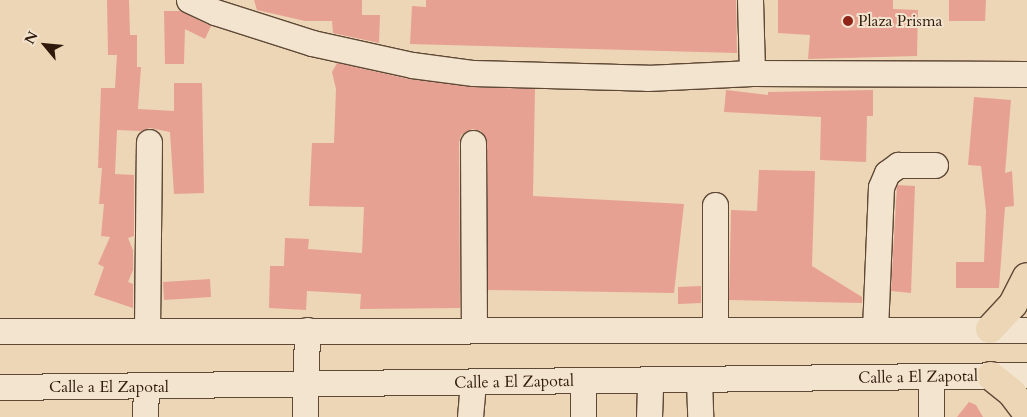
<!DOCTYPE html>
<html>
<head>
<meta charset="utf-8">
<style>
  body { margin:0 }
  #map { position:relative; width:1027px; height:417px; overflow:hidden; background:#edd6b5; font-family:Cardo,serif }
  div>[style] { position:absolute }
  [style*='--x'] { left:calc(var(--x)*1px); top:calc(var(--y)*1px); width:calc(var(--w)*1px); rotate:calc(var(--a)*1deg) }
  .building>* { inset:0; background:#e7a192 }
  .roads { filter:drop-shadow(1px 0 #5e4836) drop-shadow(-1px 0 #5e4836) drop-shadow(0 1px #5e4836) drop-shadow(0 -1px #5e4836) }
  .minor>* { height:25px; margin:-12.5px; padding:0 12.5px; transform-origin:12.5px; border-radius:12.5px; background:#f3e4cf }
  .highway>* { height:28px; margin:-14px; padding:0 14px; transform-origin:14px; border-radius:14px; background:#edd6b5 }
  .dots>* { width:14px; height:14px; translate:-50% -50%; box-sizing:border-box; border:2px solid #f3e4cf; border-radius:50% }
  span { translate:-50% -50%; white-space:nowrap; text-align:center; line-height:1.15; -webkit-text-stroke:4px #f3e4cf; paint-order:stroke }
  .poi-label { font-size:16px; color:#2f190b }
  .left { translate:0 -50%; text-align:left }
  .street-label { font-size:16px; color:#2f190b }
  .north { position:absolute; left:20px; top:20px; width:50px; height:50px; -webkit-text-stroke:4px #f3e4cf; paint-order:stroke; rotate:298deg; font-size:14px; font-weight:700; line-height:20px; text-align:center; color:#2f190b }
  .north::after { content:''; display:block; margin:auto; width:18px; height:22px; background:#2f190b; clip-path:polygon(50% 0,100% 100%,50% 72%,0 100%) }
</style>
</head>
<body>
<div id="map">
  <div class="building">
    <div style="clip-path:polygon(107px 0,129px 0,130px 35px,137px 35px,137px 67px,141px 67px,138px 109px,174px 111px,174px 83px,202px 83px,204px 193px,174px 194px,170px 132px,150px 128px,140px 131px,117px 130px,115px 174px,134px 175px,134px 236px,128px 238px,133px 250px,133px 270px,128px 282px,133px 284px,133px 308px,94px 295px,104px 267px,98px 264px,110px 237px,101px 236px,104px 204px,99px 204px,102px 168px,98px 168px,101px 88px,115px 88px,117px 55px,108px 55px)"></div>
    <div style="clip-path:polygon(254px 0,362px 0,362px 15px,380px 15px,379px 43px,333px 33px,332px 21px,305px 21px,257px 10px)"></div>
    <div style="clip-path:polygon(426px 0,736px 0,737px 53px,410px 44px,412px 6px,426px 7px)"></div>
    <div style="clip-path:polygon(778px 0,893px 0,893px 9px,918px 10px,917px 56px,808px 59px,810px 35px,778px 33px)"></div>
    <div style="clip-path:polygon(949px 0,986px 0,985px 21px,949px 21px)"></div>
    <div style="clip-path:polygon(164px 11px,180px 11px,211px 26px,205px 39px,185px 29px,184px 64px,165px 64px)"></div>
    <div style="clip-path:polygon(337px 63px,409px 79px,471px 87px,535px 89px,533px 196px,684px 204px,674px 293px,488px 290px,487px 143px,481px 131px,472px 129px,461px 135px,459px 143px,460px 308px,360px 309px,361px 294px,307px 291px,306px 310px,269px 308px,270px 266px,284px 266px,285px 238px,309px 239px,308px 249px,362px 253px,364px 207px,309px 206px,312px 143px,334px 143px,336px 89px,332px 72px)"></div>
    <div style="clip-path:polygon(726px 90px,768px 95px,768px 92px,873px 90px,873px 116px,867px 116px,866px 162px,820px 160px,821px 117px,724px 112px)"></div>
    <div style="clip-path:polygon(974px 97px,1011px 100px,1005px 173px,1012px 171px,1014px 206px,1005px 207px,999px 288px,956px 288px,956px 262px,984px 262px,986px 211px,981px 166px,968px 165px)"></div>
    <div style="clip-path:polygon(759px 170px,815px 171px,812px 266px,862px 297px,862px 303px,729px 300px,731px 210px,757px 211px)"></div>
    <div style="clip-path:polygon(897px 185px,915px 186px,911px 293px,891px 291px)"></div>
    <div style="clip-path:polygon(210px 279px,211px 297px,164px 300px,163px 282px)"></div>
    <div style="clip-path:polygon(701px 286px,701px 303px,678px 304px,678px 287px)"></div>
    <div style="clip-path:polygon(969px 402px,976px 405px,983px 417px,957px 417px)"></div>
  </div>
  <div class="roads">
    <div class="minor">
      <div style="--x:189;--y:0;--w:29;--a:25"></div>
      <div style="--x:215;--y:12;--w:102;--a:17.7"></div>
      <div style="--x:312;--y:43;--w:102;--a:12.4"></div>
      <div style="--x:412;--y:65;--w:62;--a:7.5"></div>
      <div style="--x:473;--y:73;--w:174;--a:1.6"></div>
      <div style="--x:647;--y:78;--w:105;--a:-2.7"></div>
      <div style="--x:752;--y:73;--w:275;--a:0.2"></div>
      <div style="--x:750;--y:0;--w:73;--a:88.4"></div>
      <div style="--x:473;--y:143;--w:187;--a:89.7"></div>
      <div style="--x:147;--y:330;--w:188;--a:-89.4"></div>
      <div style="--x:715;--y:330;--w:125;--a:-90"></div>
      <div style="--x:875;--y:330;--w:143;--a:-87.6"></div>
      <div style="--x:881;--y:187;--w:15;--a:-67"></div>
      <div style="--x:887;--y:173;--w:14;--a:-36"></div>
      <div style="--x:898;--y:165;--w:37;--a:0"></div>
      <div style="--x:0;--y:331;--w:1027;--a:-0.06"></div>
      <div style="--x:699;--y:380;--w:37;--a:88"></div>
      <div style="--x:0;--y:387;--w:1027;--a:-0.67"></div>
      <div style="--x:145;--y:417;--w:30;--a:-88"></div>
      <div style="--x:305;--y:417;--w:87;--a:-88.7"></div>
      <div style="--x:470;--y:417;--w:34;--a:-85"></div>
      <div style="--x:583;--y:417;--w:36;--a:-90"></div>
      <div style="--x:649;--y:417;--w:37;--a:-88"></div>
      <div style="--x:931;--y:417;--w:41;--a:-90"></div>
    </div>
    <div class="highway">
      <div style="--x:990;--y:329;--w:34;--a:-47"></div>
      <div style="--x:1013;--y:304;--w:30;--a:-63"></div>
      <div style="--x:991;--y:376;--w:27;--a:39"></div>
      <div style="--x:1012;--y:393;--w:25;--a:53"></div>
    </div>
  </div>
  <div class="dots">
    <div style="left:848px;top:21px;background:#8f2418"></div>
  </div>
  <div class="poi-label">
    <span class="left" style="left:858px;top:21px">Plaza Prisma</span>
  </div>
  <div class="street-label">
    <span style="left:918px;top:377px;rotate:-1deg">Calle a El Zapotal</span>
    <span style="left:514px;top:382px;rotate:-1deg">Calle a El Zapotal</span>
    <span style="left:109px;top:387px">Calle a El Zapotal</span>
  </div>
  <div class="north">N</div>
</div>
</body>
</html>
